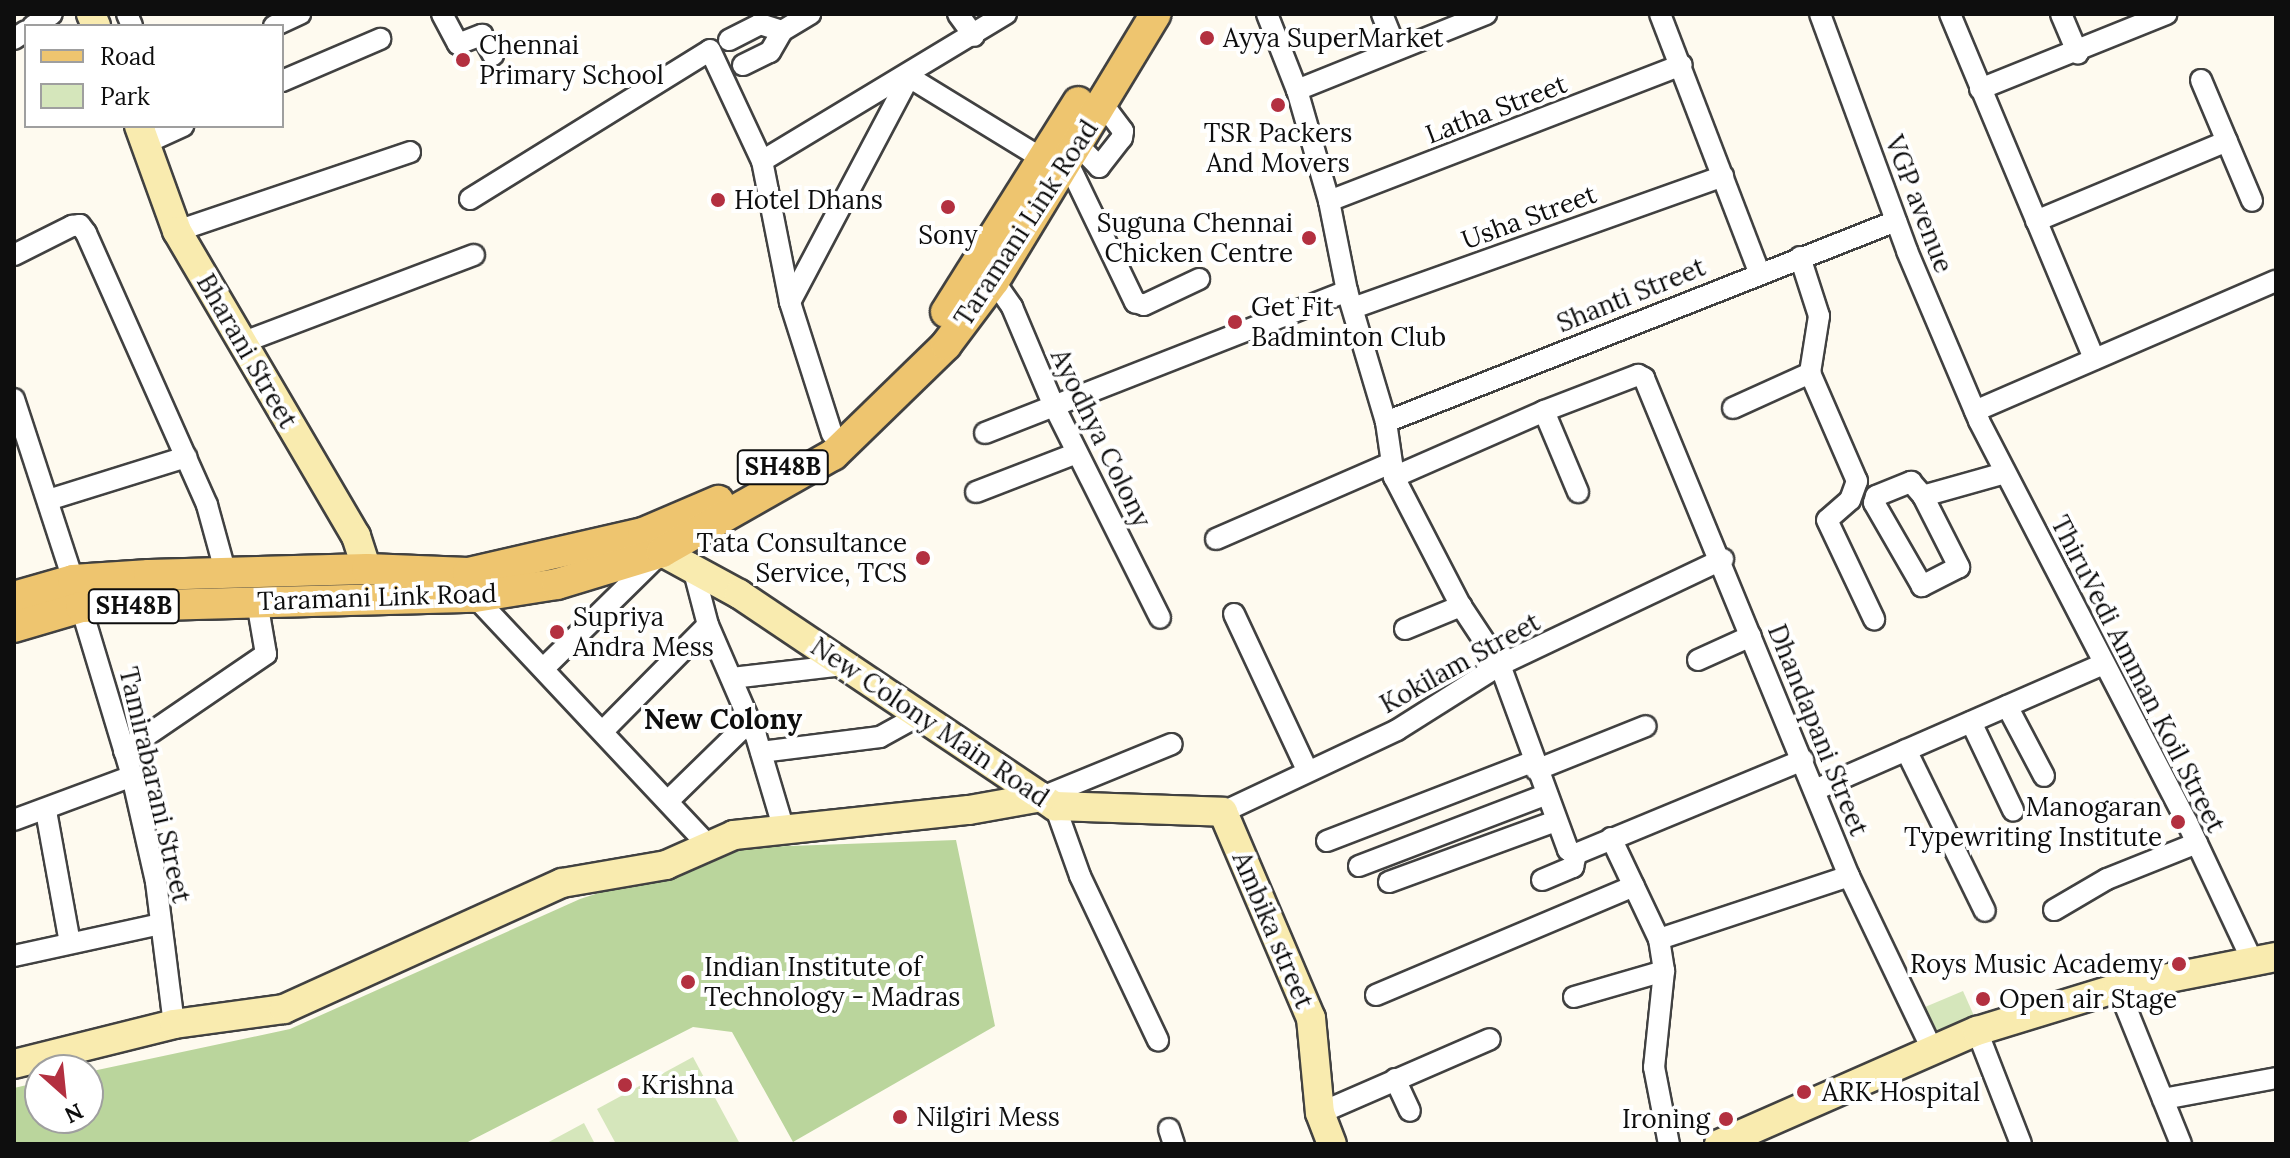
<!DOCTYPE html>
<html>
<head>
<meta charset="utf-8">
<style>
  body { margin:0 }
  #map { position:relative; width:2290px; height:1158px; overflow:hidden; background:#fefaef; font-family:Lora,serif }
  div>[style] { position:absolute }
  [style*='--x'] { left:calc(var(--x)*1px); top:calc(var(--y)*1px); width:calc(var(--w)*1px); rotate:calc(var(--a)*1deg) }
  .green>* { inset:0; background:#d5e6bb }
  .forest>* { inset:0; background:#bad59c }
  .roads { filter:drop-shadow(2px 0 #414141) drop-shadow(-2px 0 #414141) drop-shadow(0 2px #414141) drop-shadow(0 -2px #414141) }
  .street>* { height:20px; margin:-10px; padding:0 10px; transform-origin:10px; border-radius:10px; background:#fff }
  .secondary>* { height:28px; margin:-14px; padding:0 14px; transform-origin:14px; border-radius:14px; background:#f9ebaf }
  .primary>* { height:30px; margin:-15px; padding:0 15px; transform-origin:15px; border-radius:15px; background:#eec56f }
  .dots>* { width:22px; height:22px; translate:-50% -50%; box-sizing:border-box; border:4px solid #fff; border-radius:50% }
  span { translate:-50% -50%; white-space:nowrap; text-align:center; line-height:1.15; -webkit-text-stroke:8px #fff; paint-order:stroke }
  .shield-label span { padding:2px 6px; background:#fff; border:2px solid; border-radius:6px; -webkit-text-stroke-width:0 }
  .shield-label { font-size:24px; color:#0e0e0e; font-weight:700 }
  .poi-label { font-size:26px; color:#0e0e0e }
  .left { translate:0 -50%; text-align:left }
  .right { translate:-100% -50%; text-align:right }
  .street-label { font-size:26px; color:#0e0e0e }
  .neighbourhood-label { font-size:28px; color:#0e0e0e; font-weight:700 }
  .frame { position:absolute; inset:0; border:16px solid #0e0e0e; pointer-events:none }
  .legend { position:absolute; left:24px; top:24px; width:260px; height:104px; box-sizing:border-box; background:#fff; border:2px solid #9f9f9f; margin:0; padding:10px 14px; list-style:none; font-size:24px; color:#0e0e0e }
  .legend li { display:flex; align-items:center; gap:16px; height:40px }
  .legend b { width:40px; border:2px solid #9f9f9f }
  .north { position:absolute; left:24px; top:1054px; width:80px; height:80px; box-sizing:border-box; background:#fff; border:2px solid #9f9f9f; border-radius:50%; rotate:153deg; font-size:22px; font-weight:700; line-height:32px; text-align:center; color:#0e0e0e }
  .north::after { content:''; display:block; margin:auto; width:28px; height:36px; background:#b33040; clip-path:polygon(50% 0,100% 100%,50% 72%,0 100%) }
</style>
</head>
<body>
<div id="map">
  <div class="green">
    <div style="clip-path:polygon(1963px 991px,1975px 1018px,1932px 1042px,1918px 1010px)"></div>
    <div style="clip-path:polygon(693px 1057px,740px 1144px,616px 1144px,597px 1109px)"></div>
    <div style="clip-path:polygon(584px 1123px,595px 1144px,545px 1144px)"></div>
  </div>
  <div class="forest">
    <div style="clip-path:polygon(956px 840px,995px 1026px,793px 1142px,732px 1032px,693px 1027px,464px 1144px,14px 1144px,14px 1088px,40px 1082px,40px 1118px,88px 1118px,88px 1072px,290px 1029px,580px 899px,737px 848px)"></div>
  </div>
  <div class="roads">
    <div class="street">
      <div style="--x:127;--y:14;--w:13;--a:67"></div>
      <div style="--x:442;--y:14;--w:34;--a:62"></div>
      <div style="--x:458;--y:44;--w:26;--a:-21"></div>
      <div style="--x:482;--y:35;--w:23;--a:61"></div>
      <div style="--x:958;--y:14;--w:27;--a:54"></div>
      <div style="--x:1267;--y:14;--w:82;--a:68.5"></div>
      <div style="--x:1297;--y:90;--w:116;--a:73.9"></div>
      <div style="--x:1329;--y:201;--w:92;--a:78.7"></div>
      <div style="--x:1347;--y:291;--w:137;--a:73.4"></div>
      <div style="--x:1386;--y:422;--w:56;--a:81.7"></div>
      <div style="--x:1394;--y:477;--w:145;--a:62.6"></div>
      <div style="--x:1461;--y:606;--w:71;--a:56.5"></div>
      <div style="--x:1500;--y:665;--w:197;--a:69.8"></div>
      <div style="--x:1568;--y:850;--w:9;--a:27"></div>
      <div style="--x:1576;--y:854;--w:246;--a:-22.5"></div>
      <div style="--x:1382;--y:14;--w:38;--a:68"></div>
      <div style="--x:1660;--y:14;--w:276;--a:69"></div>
      <div style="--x:1820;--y:14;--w:252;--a:69.8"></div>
      <div style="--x:1907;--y:251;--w:185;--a:67"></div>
      <div style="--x:1979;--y:421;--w:452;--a:62.6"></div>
      <div style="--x:2187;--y:822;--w:155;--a:64.8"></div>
      <div style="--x:1950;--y:14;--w:374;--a:67.3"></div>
      <div style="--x:2061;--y:14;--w:43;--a:67"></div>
      <div style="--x:33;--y:26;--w:22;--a:-32"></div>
      <div style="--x:274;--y:26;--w:29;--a:-25"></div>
      <div style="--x:14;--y:39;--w:14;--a:-34"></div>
      <div style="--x:729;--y:40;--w:35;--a:-27"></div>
      <div style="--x:760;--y:24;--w:23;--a:18"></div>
      <div style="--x:743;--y:65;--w:30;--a:-26"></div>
      <div style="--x:770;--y:52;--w:24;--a:-60"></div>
      <div style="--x:782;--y:31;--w:33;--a:-31"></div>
      <div style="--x:2201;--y:80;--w:131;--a:67.1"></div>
      <div style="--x:282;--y:81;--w:107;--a:-23.2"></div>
      <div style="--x:1980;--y:89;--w:201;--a:-21.9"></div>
      <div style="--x:1297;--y:90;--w:204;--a:-21.9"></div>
      <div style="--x:146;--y:143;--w:41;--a:-24.7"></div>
      <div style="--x:1077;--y:144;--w:32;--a:46"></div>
      <div style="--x:1099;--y:167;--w:37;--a:-52"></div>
      <div style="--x:1122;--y:138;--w:7;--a:-82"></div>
      <div style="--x:1123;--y:131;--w:35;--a:-127"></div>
      <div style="--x:1067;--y:161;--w:157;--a:64.3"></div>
      <div style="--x:1135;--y:302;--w:9;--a:18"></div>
      <div style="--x:1144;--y:305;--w:61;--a:-25.3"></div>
      <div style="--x:470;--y:199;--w:282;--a:-31.8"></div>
      <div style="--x:710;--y:50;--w:123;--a:64.9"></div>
      <div style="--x:1329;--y:201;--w:378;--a:-21.1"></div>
      <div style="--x:2036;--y:221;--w:207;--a:-22.7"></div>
      <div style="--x:177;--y:231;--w:246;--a:-18.7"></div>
      <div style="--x:14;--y:255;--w:65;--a:-26.6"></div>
      <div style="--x:72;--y:226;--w:8;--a:-7"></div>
      <div style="--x:80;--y:225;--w:10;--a:53"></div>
      <div style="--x:86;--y:233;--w:298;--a:66"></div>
      <div style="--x:207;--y:505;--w:72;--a:74.6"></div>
      <div style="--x:1800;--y:257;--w:62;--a:72.1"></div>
      <div style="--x:1819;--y:316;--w:58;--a:99"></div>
      <div style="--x:1810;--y:373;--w:118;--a:66.5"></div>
      <div style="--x:1857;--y:481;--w:20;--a:110"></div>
      <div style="--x:1850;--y:500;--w:30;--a:139"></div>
      <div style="--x:1827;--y:520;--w:110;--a:64.6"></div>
      <div style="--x:994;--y:281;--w:32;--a:55"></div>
      <div style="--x:1012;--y:307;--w:105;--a:67.1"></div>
      <div style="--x:1053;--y:404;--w:239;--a:63.4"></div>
      <div style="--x:790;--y:302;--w:255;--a:-62.1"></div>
      <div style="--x:909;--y:77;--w:157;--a:31.5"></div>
      <div style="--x:1353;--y:308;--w:393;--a:-19.6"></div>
      <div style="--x:241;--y:343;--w:249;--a:-20.7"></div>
      <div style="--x:14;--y:399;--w:190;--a:71.9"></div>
      <div style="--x:1733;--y:408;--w:85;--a:-24.4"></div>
      <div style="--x:1544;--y:411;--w:88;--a:67.2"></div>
      <div style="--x:1975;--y:411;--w:328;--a:-23.4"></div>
      <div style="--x:1386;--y:422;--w:548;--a:-21.51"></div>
      <div style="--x:985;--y:433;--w:389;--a:-21.4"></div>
      <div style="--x:832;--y:434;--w:139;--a:-107.7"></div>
      <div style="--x:790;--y:302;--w:144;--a:-101.2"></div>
      <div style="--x:762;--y:161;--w:285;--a:-31.1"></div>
      <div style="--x:1394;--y:477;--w:164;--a:-23.7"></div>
      <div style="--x:1544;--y:411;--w:101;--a:-21"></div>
      <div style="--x:1638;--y:375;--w:7;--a:27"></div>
      <div style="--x:1644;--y:378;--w:539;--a:67.63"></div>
      <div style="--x:1849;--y:876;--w:192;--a:64.4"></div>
      <div style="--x:976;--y:492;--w:108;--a:-21.1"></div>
      <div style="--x:1923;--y:496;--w:80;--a:63.1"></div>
      <div style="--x:1959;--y:567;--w:42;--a:152.8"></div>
      <div style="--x:1922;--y:586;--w:96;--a:-120"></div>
      <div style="--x:1874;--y:503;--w:7;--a:-74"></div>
      <div style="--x:1876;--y:496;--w:38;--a:-22"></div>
      <div style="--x:1911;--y:482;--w:18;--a:49"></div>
      <div style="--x:1923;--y:496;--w:85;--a:-15.7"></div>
      <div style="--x:48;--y:500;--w:145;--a:-17.3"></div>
      <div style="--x:1216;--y:539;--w:191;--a:-23.5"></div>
      <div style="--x:692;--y:564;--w:63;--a:75.3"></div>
      <div style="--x:708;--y:625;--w:121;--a:66.6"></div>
      <div style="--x:756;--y:736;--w:98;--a:73.4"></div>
      <div style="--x:475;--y:597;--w:340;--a:46.8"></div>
      <div style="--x:81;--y:607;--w:177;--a:73.2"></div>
      <div style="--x:132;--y:776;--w:109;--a:77.2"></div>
      <div style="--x:156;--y:882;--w:143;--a:82.8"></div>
      <div style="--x:1234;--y:614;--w:172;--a:64.9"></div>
      <div style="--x:1405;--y:629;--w:61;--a:-22.3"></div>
      <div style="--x:1698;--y:660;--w:58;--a:-24.4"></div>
      <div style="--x:545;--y:667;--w:156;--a:-44.5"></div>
      <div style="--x:732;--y:678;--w:114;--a:-6.6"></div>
      <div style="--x:2007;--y:706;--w:79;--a:62.1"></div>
      <div style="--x:1971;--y:722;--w:98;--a:64.5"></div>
      <div style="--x:603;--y:731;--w:149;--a:-45.3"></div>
      <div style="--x:1906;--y:750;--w:179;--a:63.9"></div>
      <div style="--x:124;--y:751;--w:172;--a:-34.3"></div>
      <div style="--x:266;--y:654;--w:53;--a:-99.8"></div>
      <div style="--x:761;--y:752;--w:120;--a:-7.2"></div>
      <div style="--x:880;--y:737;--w:46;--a:-28.8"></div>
      <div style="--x:1536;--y:770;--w:118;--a:-21.8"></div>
      <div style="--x:1815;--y:790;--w:314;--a:-23.6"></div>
      <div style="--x:1042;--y:797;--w:140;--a:-22.2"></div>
      <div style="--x:668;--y:801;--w:115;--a:-44.3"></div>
      <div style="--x:1055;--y:806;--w:74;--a:70.3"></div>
      <div style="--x:1080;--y:876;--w:182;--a:64.6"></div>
      <div style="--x:46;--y:811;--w:134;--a:79.7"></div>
      <div style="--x:1223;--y:812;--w:192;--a:-25.2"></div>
      <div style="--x:1397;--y:730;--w:122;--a:-32.3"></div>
      <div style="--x:1500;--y:665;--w:247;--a:-25.4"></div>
      <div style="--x:14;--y:820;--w:126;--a:-20.4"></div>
      <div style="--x:1611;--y:838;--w:112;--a:64.6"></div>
      <div style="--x:1659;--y:939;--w:32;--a:81"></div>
      <div style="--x:1664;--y:971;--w:97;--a:95.9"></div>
      <div style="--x:1654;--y:1067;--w:78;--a:79"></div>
      <div style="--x:1327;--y:841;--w:220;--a:-21.1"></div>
      <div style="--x:1359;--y:866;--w:199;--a:-20.9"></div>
      <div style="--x:1542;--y:880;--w:34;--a:-23"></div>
      <div style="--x:1573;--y:867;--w:13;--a:-77"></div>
      <div style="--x:1389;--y:882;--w:178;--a:-20.1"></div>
      <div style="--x:2054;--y:910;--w:61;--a:-30.3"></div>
      <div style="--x:2107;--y:879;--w:97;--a:-21.8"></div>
      <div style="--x:1659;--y:939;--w:200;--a:-18.3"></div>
      <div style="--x:14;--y:956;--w:150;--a:-12.3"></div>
      <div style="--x:2118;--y:988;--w:168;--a:68"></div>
      <div style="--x:1376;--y:995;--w:280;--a:-22.9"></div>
      <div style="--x:1574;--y:997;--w:94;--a:-16.1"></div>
      <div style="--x:1977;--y:1031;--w:121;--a:68.7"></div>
      <div style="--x:1395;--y:1079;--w:35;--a:65"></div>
      <div style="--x:2163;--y:1099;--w:115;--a:-10.5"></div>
      <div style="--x:1320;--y:1113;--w:185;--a:-23.5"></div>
      <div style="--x:1169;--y:1129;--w:16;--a:72"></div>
    </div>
    <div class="secondary">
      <div style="--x:91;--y:14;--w:13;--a:67"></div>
      <div style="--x:139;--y:126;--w:112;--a:70.1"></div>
      <div style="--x:177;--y:231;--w:354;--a:59.6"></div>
      <div style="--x:356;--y:536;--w:35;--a:72"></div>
      <div style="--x:662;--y:552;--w:88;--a:28.6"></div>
      <div style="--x:739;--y:594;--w:381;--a:33.9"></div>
      <div style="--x:1055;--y:806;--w:168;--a:2"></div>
      <div style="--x:1223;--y:812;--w:224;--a:66.9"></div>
      <div style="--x:1311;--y:1018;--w:95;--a:84.6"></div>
      <div style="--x:1320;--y:1113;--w:33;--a:69"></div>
      <div style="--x:14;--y:1064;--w:165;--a:-14"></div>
      <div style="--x:174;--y:1024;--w:111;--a:-7.8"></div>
      <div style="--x:284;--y:1009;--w:305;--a:-24.4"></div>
      <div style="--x:562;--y:883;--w:106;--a:-9.8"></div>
      <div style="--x:666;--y:865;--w:74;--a:-23.8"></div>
      <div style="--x:734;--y:835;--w:236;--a:-6.1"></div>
      <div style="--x:969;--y:810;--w:74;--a:-10.1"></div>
      <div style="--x:1719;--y:1144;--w:282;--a:-23.7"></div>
      <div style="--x:1977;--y:1031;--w:147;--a:-17"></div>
      <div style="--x:2118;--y:988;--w:161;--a:-11.1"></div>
    </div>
    <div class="primary">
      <div style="--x:946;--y:312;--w:248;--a:-57.8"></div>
      <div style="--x:14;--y:597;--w:61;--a:-16.1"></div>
      <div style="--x:73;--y:580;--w:76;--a:-3.8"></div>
      <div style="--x:149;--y:575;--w:218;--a:-1.6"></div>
      <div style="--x:367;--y:569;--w:101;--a:2.3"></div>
      <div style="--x:468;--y:573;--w:180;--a:-12.9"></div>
      <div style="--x:643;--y:533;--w:82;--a:-23.1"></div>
      <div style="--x:14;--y:627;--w:70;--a:-16.6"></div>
      <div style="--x:81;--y:607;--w:394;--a:-1.5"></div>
      <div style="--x:475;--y:597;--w:83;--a:-9"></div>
      <div style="--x:557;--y:584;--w:110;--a:-16.9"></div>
      <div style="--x:662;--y:552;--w:197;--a:-29.6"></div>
      <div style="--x:833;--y:455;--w:158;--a:-44.2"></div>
      <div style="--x:946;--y:345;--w:80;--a:-53.1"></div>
      <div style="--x:994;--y:281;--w:312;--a:-58.8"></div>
    </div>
  </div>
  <div class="dots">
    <div style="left:1207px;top:38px;background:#b33040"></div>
    <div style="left:463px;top:60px;background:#b33040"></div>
    <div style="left:1278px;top:105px;background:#b33040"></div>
    <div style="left:718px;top:200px;background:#b33040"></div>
    <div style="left:948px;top:207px;background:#b33040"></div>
    <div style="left:1309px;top:238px;background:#b33040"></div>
    <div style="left:1235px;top:322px;background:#b33040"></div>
    <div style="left:923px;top:558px;background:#b33040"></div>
    <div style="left:557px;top:632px;background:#b33040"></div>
    <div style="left:2178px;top:822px;background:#b33040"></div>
    <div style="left:2179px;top:964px;background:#b33040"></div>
    <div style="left:688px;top:982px;background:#b33040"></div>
    <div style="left:1983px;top:999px;background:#b33040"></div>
    <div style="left:625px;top:1085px;background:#b33040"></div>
    <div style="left:1804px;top:1092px;background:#b33040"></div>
    <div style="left:900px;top:1117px;background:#b33040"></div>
    <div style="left:1726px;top:1119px;background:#b33040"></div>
  </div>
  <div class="shield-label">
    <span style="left:783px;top:467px">SH48B</span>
    <span style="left:134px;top:606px">SH48B</span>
  </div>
  <div class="poi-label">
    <span class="left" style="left:1223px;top:38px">Ayya SuperMarket</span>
    <span class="left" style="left:479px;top:60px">Chennai<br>Primary School</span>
    <span style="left:1278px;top:148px">TSR Packers<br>And Movers</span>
    <span class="left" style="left:734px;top:200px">Hotel Dhans</span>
    <span class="right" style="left:1293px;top:238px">Suguna Chennai<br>Chicken Centre</span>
    <span style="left:948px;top:235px">Sony</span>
    <span class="left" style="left:1251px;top:322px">Get Fit<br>Badminton Club</span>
    <span class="right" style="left:907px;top:558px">Tata Consultance<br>Service, TCS</span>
    <span class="left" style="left:573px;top:632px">Supriya<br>Andra Mess</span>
    <span class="right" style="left:2162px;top:822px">Manogaran<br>Typewriting Institute</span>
    <span class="right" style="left:2163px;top:964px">Roys Music Academy</span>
    <span class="left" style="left:704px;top:982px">Indian Institute of<br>Technology - Madras</span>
    <span class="left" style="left:1999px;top:999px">Open air Stage</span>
    <span class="left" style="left:641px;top:1085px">Krishna</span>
    <span class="left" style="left:1822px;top:1092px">ARK Hospital</span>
    <span class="left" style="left:916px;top:1117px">Nilgiri Mess</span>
    <span class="right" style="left:1710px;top:1119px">Ironing</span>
  </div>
  <div class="street-label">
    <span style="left:1496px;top:109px;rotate:-21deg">Latha Street</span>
    <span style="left:1919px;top:204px;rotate:69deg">VGP avenue</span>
    <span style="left:1529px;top:217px;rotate:-20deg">Usha Street</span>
    <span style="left:1026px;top:223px;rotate:-57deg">Taramani Link Road</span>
    <span style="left:1631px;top:295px;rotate:-22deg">Shanti Street</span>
    <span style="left:247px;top:351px;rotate:60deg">Bharani Street</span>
    <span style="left:1101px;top:438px;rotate:64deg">Ayodhya Colony</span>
    <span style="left:377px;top:597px;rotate:-2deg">Taramani Link Road</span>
    <span style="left:1460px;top:663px;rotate:-29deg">Kokilam Street</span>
    <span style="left:2138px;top:674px;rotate:63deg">ThiruVedi Amman Koil Street</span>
    <span style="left:930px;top:722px;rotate:34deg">New Colony Main Road</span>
    <span style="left:1818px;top:730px;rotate:68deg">Dhandapani Street</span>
    <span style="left:155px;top:785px;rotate:77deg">Tamirabarani Street</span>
    <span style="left:1273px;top:930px;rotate:67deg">Ambika street</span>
  </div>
  <div class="neighbourhood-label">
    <span style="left:723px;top:719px">New Colony</span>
  </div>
  <div class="frame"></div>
  <ul class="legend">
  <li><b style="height:10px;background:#eec56f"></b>Road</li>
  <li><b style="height:22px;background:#d5e6bb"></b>Park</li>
  </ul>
  <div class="north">N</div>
</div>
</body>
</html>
